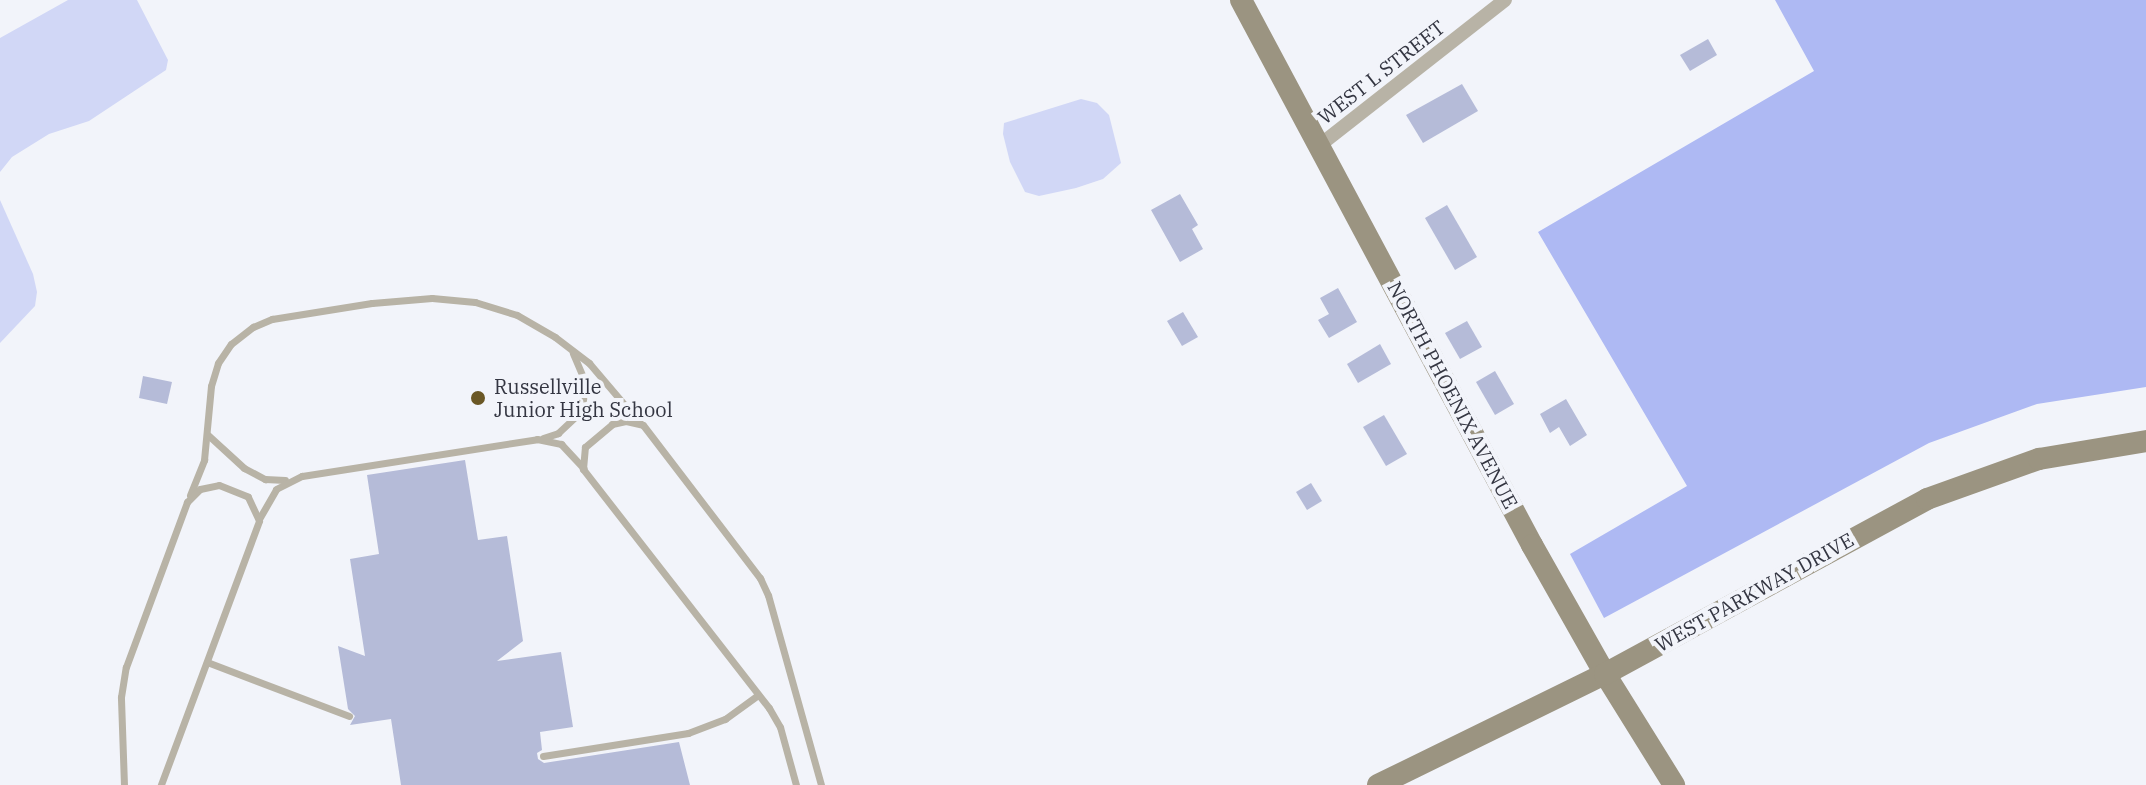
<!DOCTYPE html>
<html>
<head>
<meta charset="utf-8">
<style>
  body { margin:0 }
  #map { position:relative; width:2146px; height:785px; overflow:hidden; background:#f2f4fa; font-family:"IBM Plex Serif",serif }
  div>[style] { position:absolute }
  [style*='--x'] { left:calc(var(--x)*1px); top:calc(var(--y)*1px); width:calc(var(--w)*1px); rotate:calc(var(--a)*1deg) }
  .forest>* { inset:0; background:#aeb9f3 }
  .water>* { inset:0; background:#d1d7f6 }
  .building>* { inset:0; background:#b5bbd8 }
  .lane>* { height:7px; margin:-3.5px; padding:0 3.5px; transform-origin:3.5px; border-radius:3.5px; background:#b8b3a6 }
  .street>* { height:14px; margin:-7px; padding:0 7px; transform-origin:7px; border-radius:7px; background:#b8b3a6 }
  .secondary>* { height:22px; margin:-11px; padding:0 11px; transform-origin:11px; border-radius:11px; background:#9b9481 }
  .dots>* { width:22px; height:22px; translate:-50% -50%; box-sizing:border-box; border:4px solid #f2f4fa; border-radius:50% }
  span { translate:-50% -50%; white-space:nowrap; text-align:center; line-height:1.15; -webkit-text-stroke:8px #f2f4fa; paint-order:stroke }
  .street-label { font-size:20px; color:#343642 }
  .poi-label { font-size:20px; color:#343642 }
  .left { translate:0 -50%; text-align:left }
</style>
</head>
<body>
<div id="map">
  <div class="forest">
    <div style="clip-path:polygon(1775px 0,2146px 0,2146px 387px,2037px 404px,1929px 443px,1604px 618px,1570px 554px,1687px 486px,1538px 232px,1814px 71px)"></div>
  </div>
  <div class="water">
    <div style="clip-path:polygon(68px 0,137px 0,168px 60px,166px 70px,89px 121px,49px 134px,12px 157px,0 172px,0 38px)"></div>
    <div style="clip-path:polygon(1081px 99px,1097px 103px,1109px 115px,1121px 163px,1103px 179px,1076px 188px,1039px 196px,1025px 192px,1010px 162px,1003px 134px,1004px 123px)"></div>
    <div style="clip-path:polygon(0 200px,33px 274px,37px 292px,35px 306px,0 343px)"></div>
  </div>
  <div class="building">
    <div style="clip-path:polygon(1708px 39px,1717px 55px,1690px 71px,1680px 55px)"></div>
    <div style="clip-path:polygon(1462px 84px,1478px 111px,1423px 143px,1406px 115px)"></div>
    <div style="clip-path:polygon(1180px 194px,1198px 225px,1192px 229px,1203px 249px,1180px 262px,1151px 210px)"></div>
    <div style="clip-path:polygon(1447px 205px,1477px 257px,1455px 270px,1425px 218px)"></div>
    <div style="clip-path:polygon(1338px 288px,1357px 322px,1329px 338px,1318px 320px,1329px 314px,1320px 298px)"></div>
    <div style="clip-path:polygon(1183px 312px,1198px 337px,1182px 346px,1167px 321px)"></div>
    <div style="clip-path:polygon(1467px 321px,1482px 347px,1460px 359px,1445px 333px)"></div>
    <div style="clip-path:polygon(1380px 344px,1391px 364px,1358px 383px,1347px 364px)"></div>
    <div style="clip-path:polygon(1495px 371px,1514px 404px,1495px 415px,1476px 382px)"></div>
    <div style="clip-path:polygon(143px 376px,172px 382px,167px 404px,139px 398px)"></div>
    <div style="clip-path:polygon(1566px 399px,1587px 435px,1570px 446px,1559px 427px,1550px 433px,1540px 414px)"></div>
    <div style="clip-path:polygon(1384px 415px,1407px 454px,1386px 466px,1363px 427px)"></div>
    <div style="clip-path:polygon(465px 460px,478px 540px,507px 536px,523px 641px,497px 661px,561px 652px,573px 727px,540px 732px,542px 750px,537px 753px,538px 759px,544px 763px,679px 742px,690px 785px,401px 785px,391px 719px,350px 725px,355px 716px,348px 709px,338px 646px,365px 656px,350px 559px,379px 554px,367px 475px)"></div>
    <div style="clip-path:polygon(1311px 483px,1322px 501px,1307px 510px,1296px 492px)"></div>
  </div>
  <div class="lane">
    <div style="--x:208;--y:435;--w:49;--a:42.5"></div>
    <div style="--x:244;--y:468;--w:24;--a:28"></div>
    <div style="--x:265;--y:479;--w:20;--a:3"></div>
    <div style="--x:543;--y:438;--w:16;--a:-18"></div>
    <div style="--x:558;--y:433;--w:23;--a:-43"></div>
    <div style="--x:575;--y:417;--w:20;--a:-66"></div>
    <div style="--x:583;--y:399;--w:22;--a:-90"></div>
    <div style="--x:583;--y:377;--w:26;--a:-113"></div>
    <div style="--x:190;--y:495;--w:38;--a:-68"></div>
    <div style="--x:204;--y:460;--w:74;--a:-84.6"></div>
    <div style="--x:211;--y:386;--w:24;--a:-73"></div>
    <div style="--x:218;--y:363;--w:23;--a:-56"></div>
    <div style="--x:231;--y:344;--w:28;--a:-38"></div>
    <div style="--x:253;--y:327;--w:21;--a:-23"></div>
    <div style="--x:272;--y:319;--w:101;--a:-9.1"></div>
    <div style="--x:372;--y:303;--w:60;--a:-4.8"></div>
    <div style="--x:432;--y:298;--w:43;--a:5.3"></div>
    <div style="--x:475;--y:302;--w:44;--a:17.2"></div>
    <div style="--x:517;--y:315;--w:44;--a:30.1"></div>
    <div style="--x:555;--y:337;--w:43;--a:37.4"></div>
    <div style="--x:589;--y:363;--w:80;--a:49.6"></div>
    <div style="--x:259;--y:519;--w:34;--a:-60"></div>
    <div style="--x:276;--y:489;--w:29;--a:-27"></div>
    <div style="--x:302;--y:476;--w:238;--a:-8.9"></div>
    <div style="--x:537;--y:439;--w:25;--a:12"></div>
    <div style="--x:561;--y:444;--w:33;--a:47"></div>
    <div style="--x:207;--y:662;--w:152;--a:20.8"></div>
    <div style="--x:543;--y:756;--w:147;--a:-9"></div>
    <div style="--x:688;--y:733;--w:40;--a:-21"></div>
    <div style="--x:725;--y:719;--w:41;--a:-36"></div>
    <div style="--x:124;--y:785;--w:88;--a:-92"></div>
    <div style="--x:121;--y:697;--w:30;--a:-81"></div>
    <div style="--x:126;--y:667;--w:176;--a:-69.7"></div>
    <div style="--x:187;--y:502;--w:18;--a:-45"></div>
    <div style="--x:200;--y:489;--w:19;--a:-12"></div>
    <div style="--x:219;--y:485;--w:31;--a:22"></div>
    <div style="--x:248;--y:497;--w:26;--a:65"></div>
    <div style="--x:259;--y:521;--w:282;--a:110.4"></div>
    <div style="--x:796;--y:785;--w:60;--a:-105.4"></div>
    <div style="--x:780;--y:727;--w:22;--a:-120"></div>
    <div style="--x:769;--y:708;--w:303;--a:-127.9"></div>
    <div style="--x:583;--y:469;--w:22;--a:-85"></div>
    <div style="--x:585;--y:447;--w:35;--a:-40"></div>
    <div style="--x:612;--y:424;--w:14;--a:-12"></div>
    <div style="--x:626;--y:421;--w:17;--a:13"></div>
    <div style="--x:643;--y:425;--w:193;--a:52.6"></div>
    <div style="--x:760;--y:578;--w:19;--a:65"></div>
    <div style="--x:768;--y:595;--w:197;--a:74.4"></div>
  </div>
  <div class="street">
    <div style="--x:1320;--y:145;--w:235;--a:-38.1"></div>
  </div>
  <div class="secondary">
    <div style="--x:1241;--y:0;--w:618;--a:61.9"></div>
    <div style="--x:1532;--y:545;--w:148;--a:60.5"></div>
    <div style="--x:1605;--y:674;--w:131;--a:58.1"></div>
    <div style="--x:1378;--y:785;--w:253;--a:-26.1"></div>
    <div style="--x:1605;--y:674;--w:366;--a:-28.5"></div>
    <div style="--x:1927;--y:499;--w:119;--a:-19.7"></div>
    <div style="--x:2039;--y:459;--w:109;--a:-9.5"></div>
  </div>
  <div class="dots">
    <div style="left:478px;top:398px;background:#6a5725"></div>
  </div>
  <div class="street-label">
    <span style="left:1381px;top:72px;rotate:-38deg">WEST L STREET</span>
    <span style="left:1453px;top:395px;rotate:62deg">NORTH PHOENIX AVENUE</span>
    <span style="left:1754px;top:592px;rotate:-29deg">WEST PARKWAY DRIVE</span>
  </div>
  <div class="poi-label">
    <span class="left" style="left:494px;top:398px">Russellville<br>Junior High School</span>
  </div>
</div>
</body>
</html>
